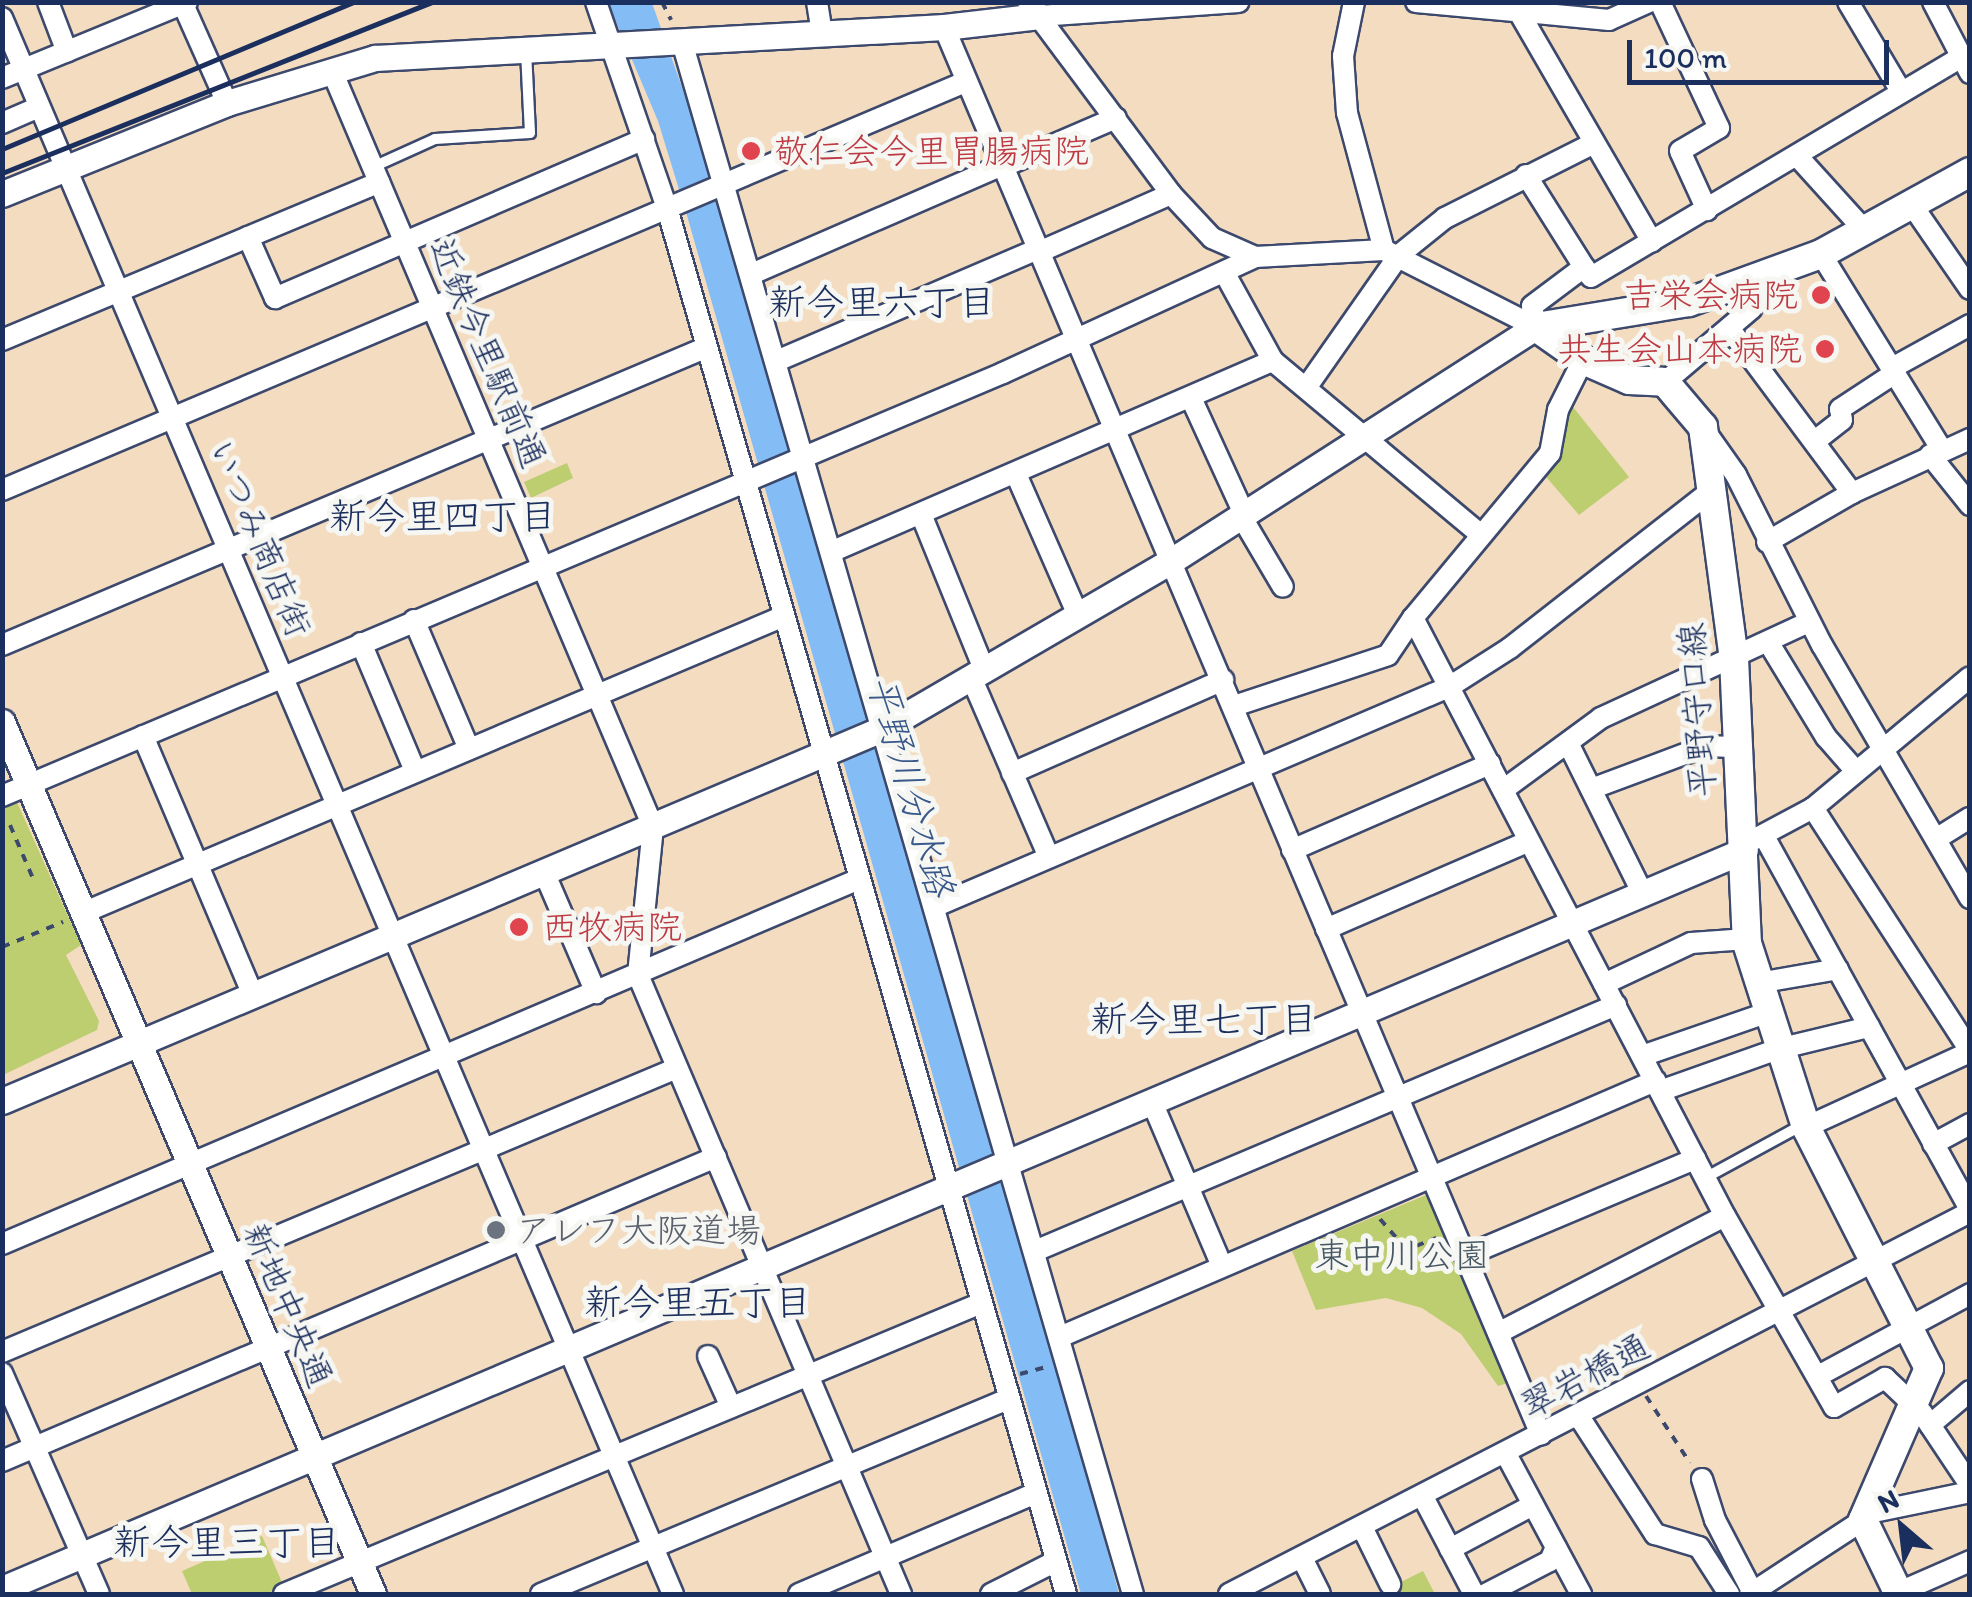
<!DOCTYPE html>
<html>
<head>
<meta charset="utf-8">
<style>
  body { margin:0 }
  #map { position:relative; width:1972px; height:1597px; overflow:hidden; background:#f4dcc0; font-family:Itim,"Klee One",sans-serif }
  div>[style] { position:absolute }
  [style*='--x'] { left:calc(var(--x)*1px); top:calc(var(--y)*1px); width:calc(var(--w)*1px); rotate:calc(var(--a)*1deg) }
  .green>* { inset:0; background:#bdce71 }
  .water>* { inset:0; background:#84bcf5 }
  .path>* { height:4px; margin-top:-2px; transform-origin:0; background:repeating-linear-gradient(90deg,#3c496d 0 8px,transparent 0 16px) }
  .roads { filter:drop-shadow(2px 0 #3c496d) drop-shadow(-2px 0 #3c496d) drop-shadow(0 2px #3c496d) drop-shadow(0 -2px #3c496d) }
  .service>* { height:10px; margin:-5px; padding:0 5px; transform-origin:5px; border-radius:5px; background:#fff }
  .minor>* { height:20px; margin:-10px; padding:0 10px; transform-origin:10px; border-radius:10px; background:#fff }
  .tertiary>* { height:25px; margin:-12.5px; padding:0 12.5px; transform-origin:12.5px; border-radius:12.5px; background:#fff }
  .secondary>* { height:28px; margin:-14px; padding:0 14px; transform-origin:14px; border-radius:14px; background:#fff }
  .rail>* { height:5px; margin:-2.5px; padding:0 2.5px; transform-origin:2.5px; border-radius:2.5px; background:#1b2f5e }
  .dots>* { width:28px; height:28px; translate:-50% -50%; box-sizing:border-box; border:5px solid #f6f6f2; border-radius:50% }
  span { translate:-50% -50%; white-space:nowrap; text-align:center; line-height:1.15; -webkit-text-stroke:10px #f6f6f2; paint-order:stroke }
  .health-label { font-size:35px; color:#be3a42 }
  .left { translate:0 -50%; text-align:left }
  .right { translate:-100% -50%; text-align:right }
  .street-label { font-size:35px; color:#1b2f5e }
  .worship-label { font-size:35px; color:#5b616d }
  .park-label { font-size:35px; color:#445763 }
  .neighbourhood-label { font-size:38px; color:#1b2f5e }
  .water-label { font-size:38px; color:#3a598b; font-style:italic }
  .frame { position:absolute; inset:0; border:5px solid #1b2f5e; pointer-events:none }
  .north { position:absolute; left:1852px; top:1477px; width:100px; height:100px; -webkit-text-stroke:8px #f6f6f2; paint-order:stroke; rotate:332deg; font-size:28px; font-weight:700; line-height:40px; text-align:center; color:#1b2f5e }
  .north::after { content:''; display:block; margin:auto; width:35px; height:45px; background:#1b2f5e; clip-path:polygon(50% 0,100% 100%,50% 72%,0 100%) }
  .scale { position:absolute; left:1627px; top:40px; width:262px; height:45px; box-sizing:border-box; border:5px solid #1b2f5e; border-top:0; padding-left:12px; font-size:30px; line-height:35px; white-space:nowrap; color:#1b2f5e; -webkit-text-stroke:8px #f6f6f2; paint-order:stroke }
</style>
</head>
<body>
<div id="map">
  <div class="green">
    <div style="clip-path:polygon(1569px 402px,1629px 477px,1579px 515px,1541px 471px)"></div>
    <div style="clip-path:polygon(567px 463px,573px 478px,531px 498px,524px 482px)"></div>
    <div style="clip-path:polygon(16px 800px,81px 945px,66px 955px,99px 1021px,97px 1030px,3px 1075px,2px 806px)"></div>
    <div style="clip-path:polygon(1426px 1195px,1508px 1383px,1498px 1386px,1461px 1334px,1422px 1308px,1386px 1298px,1316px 1310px,1292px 1251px)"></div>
    <div style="clip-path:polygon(262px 1536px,284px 1587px,265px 1594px,192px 1594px,182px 1571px)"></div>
    <div style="clip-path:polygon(1423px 1571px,1435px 1594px,1387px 1594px,1385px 1590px)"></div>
  </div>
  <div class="water">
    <div style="clip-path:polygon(608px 3px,652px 3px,692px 115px,866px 718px,999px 1149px,1119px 1594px,1081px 1594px,686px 212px,658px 121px)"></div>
  </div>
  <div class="path">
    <div style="--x:662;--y:2;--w:20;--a:63"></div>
    <div style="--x:10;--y:825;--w:56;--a:66.7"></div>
    <div style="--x:2;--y:947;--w:66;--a:-22.3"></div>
    <div style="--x:1380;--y:1219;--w:32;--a:49"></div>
    <div style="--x:1401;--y:1243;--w:15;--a:11"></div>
    <div style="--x:1416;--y:1246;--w:22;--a:-22"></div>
    <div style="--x:1020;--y:1374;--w:30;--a:-15"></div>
    <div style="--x:1646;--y:1396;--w:80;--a:56.7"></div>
  </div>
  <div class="roads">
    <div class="service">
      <div style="--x:373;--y:167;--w:68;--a:-24.3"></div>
      <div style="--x:435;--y:139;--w:95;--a:-3.6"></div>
      <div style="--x:530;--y:133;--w:81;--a:-92.8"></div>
      <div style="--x:1705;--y:1178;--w:113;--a:-28.6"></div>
    </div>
    <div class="minor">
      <div style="--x:48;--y:2;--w:53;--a:69.2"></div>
      <div style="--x:182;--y:2;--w:111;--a:66"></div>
      <div style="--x:596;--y:2;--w:218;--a:71"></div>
      <div style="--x:667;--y:208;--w:1442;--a:73.94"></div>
      <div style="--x:817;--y:2;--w:32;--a:81"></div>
      <div style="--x:1028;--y:2;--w:239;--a:53.3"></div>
      <div style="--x:1171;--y:194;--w:60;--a:47"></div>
      <div style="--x:1212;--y:238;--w:47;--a:23.8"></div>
      <div style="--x:1354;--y:2;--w:55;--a:101.5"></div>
      <div style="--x:1343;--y:56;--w:57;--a:86"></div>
      <div style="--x:1347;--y:113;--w:142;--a:74.9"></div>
      <div style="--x:1416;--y:2;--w:194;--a:5.3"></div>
      <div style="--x:1609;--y:20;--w:44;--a:-24.2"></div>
      <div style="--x:1660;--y:2;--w:139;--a:64.9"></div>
      <div style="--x:1719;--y:128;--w:45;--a:149.5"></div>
      <div style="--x:1680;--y:151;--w:65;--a:65.4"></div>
      <div style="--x:1848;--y:2;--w:100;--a:59.3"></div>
      <div style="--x:1933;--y:2;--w:80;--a:62.5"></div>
      <div style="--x:1520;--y:14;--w:263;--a:59.9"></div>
      <div style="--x:1039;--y:16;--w:200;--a:-4"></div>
      <div style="--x:2;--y:18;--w:1713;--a:66.94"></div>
      <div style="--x:944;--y:27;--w:1529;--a:67.02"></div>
      <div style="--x:682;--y:42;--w:1616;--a:73.8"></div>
      <div style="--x:332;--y:71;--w:821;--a:66.99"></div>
      <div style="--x:653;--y:827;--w:149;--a:95.8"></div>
      <div style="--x:638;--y:975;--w:673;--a:66.98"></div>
      <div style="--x:2;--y:78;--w:200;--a:-22.3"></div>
      <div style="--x:2;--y:123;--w:40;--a:-23.4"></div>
      <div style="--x:1798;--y:157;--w:100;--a:47.8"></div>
      <div style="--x:1002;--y:167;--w:124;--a:-23.3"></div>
      <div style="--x:1526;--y:175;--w:109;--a:57.8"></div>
      <div style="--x:1912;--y:205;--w:102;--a:55.4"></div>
      <div style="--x:248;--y:237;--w:67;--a:66.1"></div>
      <div style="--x:275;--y:298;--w:402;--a:-23.3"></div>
      <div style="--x:1039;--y:252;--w:144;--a:-23.7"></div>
      <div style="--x:1821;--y:254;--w:230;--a:58.3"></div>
      <div style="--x:1224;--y:272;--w:102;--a:61.2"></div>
      <div style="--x:1273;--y:361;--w:268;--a:39.9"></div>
      <div style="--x:754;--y:273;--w:270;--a:-23.5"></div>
      <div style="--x:1536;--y:327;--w:21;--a:-101"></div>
      <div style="--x:1532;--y:306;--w:65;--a:-36.9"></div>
      <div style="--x:1584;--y:267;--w:12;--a:55"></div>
      <div style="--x:1591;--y:277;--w:430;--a:-30.7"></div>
      <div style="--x:1729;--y:328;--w:206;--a:53.3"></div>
      <div style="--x:2;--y:340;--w:409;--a:-22.7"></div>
      <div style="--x:779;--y:360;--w:282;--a:-23.2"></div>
      <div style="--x:1583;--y:360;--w:56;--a:116.6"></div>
      <div style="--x:1558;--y:410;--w:44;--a:100.5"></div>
      <div style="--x:1550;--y:453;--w:214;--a:129.7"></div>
      <div style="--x:1413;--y:618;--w:674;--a:62.45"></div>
      <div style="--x:1725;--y:1216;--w:220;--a:60.3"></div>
      <div style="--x:1834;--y:1407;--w:59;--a:-29.6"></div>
      <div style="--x:1885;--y:1378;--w:51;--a:43.4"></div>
      <div style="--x:1922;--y:1413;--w:87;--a:56.3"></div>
      <div style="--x:1892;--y:368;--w:89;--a:-28.9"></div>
      <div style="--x:1665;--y:382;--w:113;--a:-40.3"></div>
      <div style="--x:1751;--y:309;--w:45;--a:-57.7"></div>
      <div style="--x:1306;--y:388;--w:162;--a:-55"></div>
      <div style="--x:1399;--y:255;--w:59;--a:-38.8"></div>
      <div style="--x:1445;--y:218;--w:167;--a:-26.7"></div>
      <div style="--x:1191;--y:398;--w:128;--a:65.4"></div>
      <div style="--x:1705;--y:431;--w:54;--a:54.8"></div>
      <div style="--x:1736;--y:475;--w:191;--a:63.2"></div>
      <div style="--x:1822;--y:645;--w:293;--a:59.7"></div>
      <div style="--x:1815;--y:441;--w:34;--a:-38"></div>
      <div style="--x:1842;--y:420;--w:11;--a:-100"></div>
      <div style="--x:1840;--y:409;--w:66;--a:-33.2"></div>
      <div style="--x:1930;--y:455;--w:64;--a:51.3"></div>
      <div style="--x:1016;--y:474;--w:154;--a:66.3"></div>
      <div style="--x:2;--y:490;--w:1046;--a:-22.96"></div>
      <div style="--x:921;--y:514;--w:167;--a:67.9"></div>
      <div style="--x:1241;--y:516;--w:82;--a:59.4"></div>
      <div style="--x:1767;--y:542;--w:98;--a:-30"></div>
      <div style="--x:1852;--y:493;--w:130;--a:-24.6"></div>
      <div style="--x:833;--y:551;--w:479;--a:-23.4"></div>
      <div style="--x:414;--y:620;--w:140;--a:66.9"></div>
      <div style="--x:361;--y:643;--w:139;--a:67.1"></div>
      <div style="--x:2;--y:645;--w:765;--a:-22.91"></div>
      <div style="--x:1770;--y:645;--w:108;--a:58.7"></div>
      <div style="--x:1826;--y:737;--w:44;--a:48.7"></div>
      <div style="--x:971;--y:677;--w:196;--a:66.6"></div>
      <div style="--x:1234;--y:706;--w:162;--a:-18.3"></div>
      <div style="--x:1388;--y:655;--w:45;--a:-56"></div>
      <div style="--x:143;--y:736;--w:281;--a:67"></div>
      <div style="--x:1568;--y:743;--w:166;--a:63.6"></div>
      <div style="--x:1012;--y:773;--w:231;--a:-23.8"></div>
      <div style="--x:1591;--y:789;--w:123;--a:-20.5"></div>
      <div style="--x:1706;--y:746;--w:33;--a:2"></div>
      <div style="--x:1503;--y:790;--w:122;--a:-36.3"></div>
      <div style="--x:1601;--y:718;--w:229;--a:-24.8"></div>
      <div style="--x:2;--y:796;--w:1087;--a:-22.91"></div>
      <div style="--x:1003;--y:373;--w:277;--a:-24.7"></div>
      <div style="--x:1255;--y:257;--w:129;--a:-3.1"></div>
      <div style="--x:1384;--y:250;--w:170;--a:26.9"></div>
      <div style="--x:1813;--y:808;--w:289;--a:57.1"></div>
      <div style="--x:1765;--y:838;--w:424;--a:61.1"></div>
      <div style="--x:1936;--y:839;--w:40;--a:-32"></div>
      <div style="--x:1753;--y:840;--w:68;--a:-28.1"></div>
      <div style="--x:1813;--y:808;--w:204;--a:-39.8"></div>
      <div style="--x:1292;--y:850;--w:216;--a:-23.5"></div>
      <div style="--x:544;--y:872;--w:132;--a:66.7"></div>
      <div style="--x:936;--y:906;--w:558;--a:-23.12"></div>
      <div style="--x:1449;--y:687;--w:72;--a:-32.6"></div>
      <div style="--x:1510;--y:648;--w:256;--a:-38"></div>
      <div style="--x:85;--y:912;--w:759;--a:-22.95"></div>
      <div style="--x:1326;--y:929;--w:221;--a:-23.4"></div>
      <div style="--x:1758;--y:983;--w:81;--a:-9.9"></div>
      <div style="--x:1604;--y:984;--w:96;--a:-25.2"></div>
      <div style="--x:1691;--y:943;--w:56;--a:-4.1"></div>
      <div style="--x:1642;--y:1056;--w:131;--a:-19.1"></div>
      <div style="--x:1660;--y:1091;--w:125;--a:-19.6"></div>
      <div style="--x:1778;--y:1049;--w:94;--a:-13.6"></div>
      <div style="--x:1152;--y:1102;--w:178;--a:66.9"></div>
      <div style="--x:1806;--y:1127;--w:180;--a:-24.6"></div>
      <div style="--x:1933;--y:1144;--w:42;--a:-28.4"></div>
      <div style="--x:2;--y:1244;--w:931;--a:-23.07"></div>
      <div style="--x:1035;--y:1251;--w:631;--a:-22.95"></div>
      <div style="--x:1465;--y:1256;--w:250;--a:-22.9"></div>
      <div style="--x:1498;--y:1333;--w:255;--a:-27.3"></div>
      <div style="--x:1062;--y:1336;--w:646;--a:-23.27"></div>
      <div style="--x:2;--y:1352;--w:732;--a:-22.82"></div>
      <div style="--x:708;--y:1356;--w:56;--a:65.7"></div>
      <div style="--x:2;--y:1373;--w:241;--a:66.3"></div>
      <div style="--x:1818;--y:1376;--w:173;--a:-28.3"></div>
      <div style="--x:1578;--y:1415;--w:142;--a:57.1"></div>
      <div style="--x:1655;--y:1534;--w:46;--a:16.5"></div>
      <div style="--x:1699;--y:1547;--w:56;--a:57.4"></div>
      <div style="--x:1930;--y:1425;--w:52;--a:-40.4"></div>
      <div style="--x:1506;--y:1454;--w:159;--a:61.8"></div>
      <div style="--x:2;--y:1461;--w:776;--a:-23.06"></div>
      <div style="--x:1702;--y:1479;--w:43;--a:72.4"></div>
      <div style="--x:1715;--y:1520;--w:82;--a:62.5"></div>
      <div style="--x:1423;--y:1497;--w:110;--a:62.3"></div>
      <div style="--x:1864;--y:1514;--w:108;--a:-11.7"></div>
      <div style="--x:1362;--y:1527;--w:64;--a:63.8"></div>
      <div style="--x:1450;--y:1549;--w:94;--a:-27.9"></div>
      <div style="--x:1302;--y:1558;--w:40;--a:63.4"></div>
      <div style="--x:284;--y:1594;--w:753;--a:-22.65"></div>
      <div style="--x:541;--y:1594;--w:506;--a:-22.66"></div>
      <div style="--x:799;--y:1594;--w:258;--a:-23.1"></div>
      <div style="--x:991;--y:1594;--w:73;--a:-26.9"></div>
      <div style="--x:1229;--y:1594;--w:834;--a:-27.27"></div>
      <div style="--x:1486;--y:1594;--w:72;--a:-27.3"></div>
      <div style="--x:1550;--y:1561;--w:15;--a:-67"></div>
      <div style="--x:1750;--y:1594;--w:135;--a:-33.2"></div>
      <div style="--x:1895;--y:1594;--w:82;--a:-23.7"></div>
    </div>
    <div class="tertiary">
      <div style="--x:2;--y:194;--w:243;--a:-22"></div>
      <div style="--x:227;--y:103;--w:155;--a:-16.9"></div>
      <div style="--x:375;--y:58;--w:570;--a:-3.12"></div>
      <div style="--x:944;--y:27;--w:96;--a:-6.6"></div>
      <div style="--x:2;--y:722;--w:948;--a:66.95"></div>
      <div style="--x:2;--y:1101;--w:955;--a:-22.92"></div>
      <div style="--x:882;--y:729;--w:334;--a:-30.2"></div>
      <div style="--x:1171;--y:561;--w:434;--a:-32.7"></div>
      <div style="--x:2;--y:1589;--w:1893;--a:-22.98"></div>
    </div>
    <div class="secondary">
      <div style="--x:1536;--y:327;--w:57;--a:35.1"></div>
      <div style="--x:1583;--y:360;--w:50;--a:23.5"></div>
      <div style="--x:1629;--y:380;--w:36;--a:3"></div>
      <div style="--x:1665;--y:382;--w:59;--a:49.8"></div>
      <div style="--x:1703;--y:427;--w:233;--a:82.4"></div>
      <div style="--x:1734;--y:658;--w:285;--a:87.4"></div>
      <div style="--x:1747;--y:943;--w:193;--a:72.2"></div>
      <div style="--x:1806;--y:1127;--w:271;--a:63"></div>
      <div style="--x:1929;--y:1368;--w:166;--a:113.5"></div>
      <div style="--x:1863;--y:1520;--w:82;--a:64.1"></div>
      <div style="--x:1536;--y:327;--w:155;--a:-9.3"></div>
      <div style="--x:1689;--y:302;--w:140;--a:-20"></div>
      <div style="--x:1821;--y:254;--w:170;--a:-28.8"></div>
    </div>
  </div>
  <div class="rail">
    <div style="--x:2;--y:149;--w:381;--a:-22.7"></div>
    <div style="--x:2;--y:173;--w:463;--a:-21.7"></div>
  </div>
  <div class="dots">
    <div style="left:751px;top:151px;background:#e0444e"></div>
    <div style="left:1821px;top:295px;background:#e0444e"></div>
    <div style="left:1825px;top:349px;background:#e0444e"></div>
    <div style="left:519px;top:927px;background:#e0444e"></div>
    <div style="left:496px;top:1230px;background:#6b7280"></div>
  </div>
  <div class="health-label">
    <span class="left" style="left:774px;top:151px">敬仁会今里胃腸病院</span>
    <span class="right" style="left:1798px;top:295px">吉栄会病院</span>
    <span class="right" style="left:1802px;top:349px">共生会山本病院</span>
    <span class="left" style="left:542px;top:927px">西牧病院</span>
  </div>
  <div class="street-label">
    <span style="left:488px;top:353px;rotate:67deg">近鉄今里駅前通</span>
    <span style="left:260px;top:538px;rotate:67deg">いつみ商店街</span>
    <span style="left:1697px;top:710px;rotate:-94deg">平野守口線</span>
    <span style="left:288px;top:1305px;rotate:67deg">新地中央通</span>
    <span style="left:1585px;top:1376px;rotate:-28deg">翠岩橋通</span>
  </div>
  <div class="worship-label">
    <span class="left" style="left:516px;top:1230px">アレフ大阪道場</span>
  </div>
  <div class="park-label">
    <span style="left:1402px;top:1255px">東中川公園</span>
  </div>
  <div class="neighbourhood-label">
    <span style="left:882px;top:303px">新今里六丁目</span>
    <span style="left:443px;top:517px">新今里四丁目</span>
    <span style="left:1204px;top:1020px">新今里七丁目</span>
    <span style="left:698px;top:1303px">新今里五丁目</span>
    <span style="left:227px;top:1543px">新今里三丁目</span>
  </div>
  <div class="water-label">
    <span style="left:910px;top:786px;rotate:74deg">平野川分水路</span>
  </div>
  <div class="frame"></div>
  <div class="north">N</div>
  <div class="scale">100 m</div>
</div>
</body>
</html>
